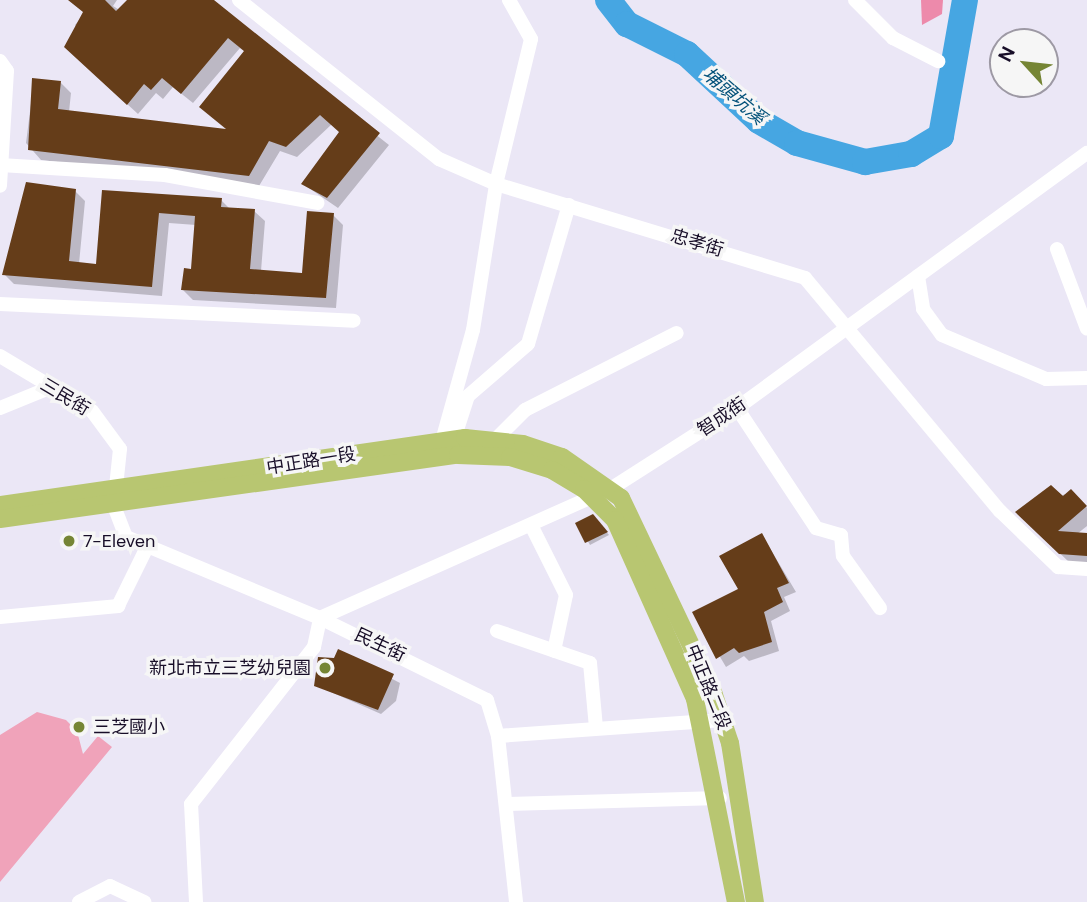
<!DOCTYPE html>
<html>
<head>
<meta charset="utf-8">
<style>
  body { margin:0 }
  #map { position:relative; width:1087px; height:902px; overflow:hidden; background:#ebe7f6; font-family:"DM Sans","Noto Sans TC",sans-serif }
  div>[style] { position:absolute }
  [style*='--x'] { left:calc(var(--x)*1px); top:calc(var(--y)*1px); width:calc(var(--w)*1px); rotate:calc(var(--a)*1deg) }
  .green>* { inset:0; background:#f0a3ba }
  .forest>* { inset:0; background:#ed8aab }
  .shadow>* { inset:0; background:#0003 }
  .river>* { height:26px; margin:-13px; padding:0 13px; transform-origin:13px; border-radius:13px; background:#46a6e2 }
  .building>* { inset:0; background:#653d19 }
  .minor>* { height:14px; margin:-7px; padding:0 7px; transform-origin:7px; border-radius:7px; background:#fff }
  .major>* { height:18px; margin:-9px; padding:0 9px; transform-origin:9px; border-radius:9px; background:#b8c671 }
  .dots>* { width:19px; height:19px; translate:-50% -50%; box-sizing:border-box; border:4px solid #f6f6f6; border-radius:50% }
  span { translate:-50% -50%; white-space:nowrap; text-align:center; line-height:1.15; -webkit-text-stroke:7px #f6f6f6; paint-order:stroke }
  .street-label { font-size:18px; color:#180e28 }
  .poi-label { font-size:18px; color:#180e28 }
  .left { translate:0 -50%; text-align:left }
  .right { translate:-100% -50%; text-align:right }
  .water-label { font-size:19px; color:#04527a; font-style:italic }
  .north { position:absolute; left:989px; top:28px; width:70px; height:70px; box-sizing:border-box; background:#f6f6f6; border:2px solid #9d99a4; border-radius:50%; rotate:297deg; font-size:19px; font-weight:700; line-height:28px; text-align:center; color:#180e28 }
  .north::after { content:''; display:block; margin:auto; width:24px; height:32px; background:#758534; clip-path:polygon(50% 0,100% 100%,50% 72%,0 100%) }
</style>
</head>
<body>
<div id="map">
  <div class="green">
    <div style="clip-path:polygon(37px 712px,66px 720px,77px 731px,83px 754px,98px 736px,112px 747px,0 882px,0 735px)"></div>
  </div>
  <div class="forest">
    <div style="clip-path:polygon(921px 0,943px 0,942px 14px,922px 25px)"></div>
  </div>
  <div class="shadow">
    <div style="clip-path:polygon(81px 0,117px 0,113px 6px,126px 14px,137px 0,205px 0,389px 145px,338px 208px,303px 184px,341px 132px,332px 124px,297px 157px,280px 151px,259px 186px,41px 160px,26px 143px,34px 80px,61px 83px,71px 93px,69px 112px,228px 131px,245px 52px,240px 48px,193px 103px,173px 87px,163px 99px,156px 93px,138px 114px,77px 58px,80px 31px,75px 25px,85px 13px)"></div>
    <div style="clip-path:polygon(75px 191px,85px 201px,79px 264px,98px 266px,104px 192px,221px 200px,230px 209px,254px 211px,265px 221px,261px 271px,303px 275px,333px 215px,343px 225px,336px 308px,193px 300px,183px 290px,192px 271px,196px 225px,169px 223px,162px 296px,14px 284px,4px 274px)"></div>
    <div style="clip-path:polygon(1071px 492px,1087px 508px,1087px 526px,1077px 534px,1087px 535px,1087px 565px,1071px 564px,1017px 512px)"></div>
    <div style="clip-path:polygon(593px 516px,609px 535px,590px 545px,578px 524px)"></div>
    <div style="clip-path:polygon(762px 535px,796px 592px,784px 597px,790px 611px,771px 621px,779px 651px,749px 661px,744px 656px,726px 667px,694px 613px,740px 590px)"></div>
    <div style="clip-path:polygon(339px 651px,400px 683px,396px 701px,381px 714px,315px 685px)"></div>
  </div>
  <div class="river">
    <div style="--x:608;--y:0;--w:31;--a:52"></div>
    <div style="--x:627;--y:24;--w:67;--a:26.6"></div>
    <div style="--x:687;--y:54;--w:98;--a:42.9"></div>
    <div style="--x:759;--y:121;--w:44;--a:30.1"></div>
    <div style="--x:797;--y:143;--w:71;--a:15.6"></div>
    <div style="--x:865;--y:162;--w:47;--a:-9.9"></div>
    <div style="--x:911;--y:154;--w:35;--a:-31"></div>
    <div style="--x:941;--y:136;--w:138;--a:-80"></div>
  </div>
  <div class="building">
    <div style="clip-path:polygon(68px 0,105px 0,116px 11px,127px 0,214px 0,380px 133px,327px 198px,301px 184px,339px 132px,320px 115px,286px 147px,269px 141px,249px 176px,28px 150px,32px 78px,61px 81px,58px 109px,226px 129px,199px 107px,244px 51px,228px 38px,181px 94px,162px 78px,151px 90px,144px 84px,127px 105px,64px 47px,83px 12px)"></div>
    <div style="clip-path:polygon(26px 182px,76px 189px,69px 261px,96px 264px,102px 190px,222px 198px,221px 207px,255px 209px,250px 269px,302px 273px,307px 211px,334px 213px,326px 298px,181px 290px,184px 268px,191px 269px,195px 216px,159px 213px,152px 287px,2px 275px)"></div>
    <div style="clip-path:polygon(1051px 485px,1063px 496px,1071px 489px,1087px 506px,1058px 531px,1087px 533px,1087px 556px,1059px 554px,1015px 512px)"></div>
    <div style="clip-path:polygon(593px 514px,608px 532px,585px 543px,575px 523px)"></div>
    <div style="clip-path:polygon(762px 533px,789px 583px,777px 588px,783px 602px,764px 612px,772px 642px,739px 653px,734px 648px,716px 659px,692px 612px,738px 589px,719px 556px)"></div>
    <div style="clip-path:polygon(338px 649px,394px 674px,378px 710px,314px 686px,318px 657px,334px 658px)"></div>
  </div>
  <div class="minor">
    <div style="--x:239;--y:0;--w:256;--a:38.5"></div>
    <div style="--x:439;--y:159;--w:62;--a:23.7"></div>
    <div style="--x:496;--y:184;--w:323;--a:16.9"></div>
    <div style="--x:805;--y:278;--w:304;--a:50.1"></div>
    <div style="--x:1000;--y:511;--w:81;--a:44"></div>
    <div style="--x:1058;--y:567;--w:29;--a:4"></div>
    <div style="--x:855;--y:0;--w:54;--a:45"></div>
    <div style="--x:893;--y:38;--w:51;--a:27.1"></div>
    <div style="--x:0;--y:61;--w:12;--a:55"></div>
    <div style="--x:7;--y:71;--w:115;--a:93.5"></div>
    <div style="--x:0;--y:165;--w:165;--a:3.5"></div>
    <div style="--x:165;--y:175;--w:155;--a:10.4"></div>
    <div style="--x:1057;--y:249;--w:85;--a:69.4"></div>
    <div style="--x:918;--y:276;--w:33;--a:81"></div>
    <div style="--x:923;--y:309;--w:32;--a:54"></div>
    <div style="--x:942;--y:335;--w:113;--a:22.9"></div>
    <div style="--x:1046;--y:379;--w:41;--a:-1.4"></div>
    <div style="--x:0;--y:304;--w:354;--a:2.7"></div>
    <div style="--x:0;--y:356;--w:107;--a:30.9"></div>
    <div style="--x:92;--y:411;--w:47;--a:53.6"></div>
    <div style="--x:120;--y:449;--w:57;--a:96"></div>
    <div style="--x:114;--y:506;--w:33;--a:69"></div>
    <div style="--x:126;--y:537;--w:210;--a:22.7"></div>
    <div style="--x:320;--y:618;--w:186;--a:26.2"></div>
    <div style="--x:487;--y:700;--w:38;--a:73"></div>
    <div style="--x:498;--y:736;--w:167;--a:83.8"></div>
    <div style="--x:0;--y:408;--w:53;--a:-22.2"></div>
    <div style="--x:737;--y:408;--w:144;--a:56.6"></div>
    <div style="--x:816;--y:528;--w:26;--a:16"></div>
    <div style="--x:841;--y:535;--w:21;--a:85"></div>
    <div style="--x:843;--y:556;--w:64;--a:54.6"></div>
    <div style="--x:454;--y:439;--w:45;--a:-72"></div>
    <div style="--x:468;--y:396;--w:79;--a:-40.9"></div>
    <div style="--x:528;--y:344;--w:145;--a:-73.6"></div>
    <div style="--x:442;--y:441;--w:115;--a:-74.4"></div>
    <div style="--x:473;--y:330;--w:148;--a:-81"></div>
    <div style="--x:496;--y:184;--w:149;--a:-76.4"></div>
    <div style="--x:531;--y:39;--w:45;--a:-119.4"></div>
    <div style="--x:489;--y:446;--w:51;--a:-45"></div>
    <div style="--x:525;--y:410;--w:170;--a:-26.9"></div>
    <div style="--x:531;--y:525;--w:78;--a:63.4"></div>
    <div style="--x:566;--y:595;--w:57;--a:102.1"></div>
    <div style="--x:0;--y:617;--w:119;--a:-5.3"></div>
    <div style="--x:118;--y:606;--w:64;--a:-63.8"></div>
    <div style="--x:320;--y:618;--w:320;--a:-24"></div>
    <div style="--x:612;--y:488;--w:148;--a:-32.6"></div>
    <div style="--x:737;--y:408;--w:433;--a:-36.1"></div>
    <div style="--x:497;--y:631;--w:98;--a:19"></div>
    <div style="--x:590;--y:663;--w:65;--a:84.7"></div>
    <div style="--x:498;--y:736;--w:225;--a:-4.1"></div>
    <div style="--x:506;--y:804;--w:214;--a:-1.6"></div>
    <div style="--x:79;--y:902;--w:35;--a:-27"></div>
    <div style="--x:110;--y:886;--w:38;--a:25"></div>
    <div style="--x:196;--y:902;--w:98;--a:-92.9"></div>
    <div style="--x:191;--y:804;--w:199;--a:-51.9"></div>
    <div style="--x:314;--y:647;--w:30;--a:-78"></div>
  </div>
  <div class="major">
    <div style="--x:0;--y:505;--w:470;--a:-8.2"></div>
    <div style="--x:465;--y:438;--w:58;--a:5.9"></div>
    <div style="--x:523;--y:444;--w:41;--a:18.4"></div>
    <div style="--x:562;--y:457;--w:72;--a:34.8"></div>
    <div style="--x:621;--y:498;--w:215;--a:64.6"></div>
    <div style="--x:713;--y:692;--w:54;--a:71.6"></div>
    <div style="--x:730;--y:743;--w:161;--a:81.1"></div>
    <div style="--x:0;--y:519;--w:462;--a:-8"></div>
    <div style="--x:458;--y:455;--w:52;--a:2.2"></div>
    <div style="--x:510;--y:457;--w:44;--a:17.2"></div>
    <div style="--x:552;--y:470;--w:37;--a:31"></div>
    <div style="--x:584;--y:489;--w:44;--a:45"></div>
    <div style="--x:615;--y:520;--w:196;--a:65.9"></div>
    <div style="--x:695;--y:699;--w:207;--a:78.6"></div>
  </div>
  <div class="dots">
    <div style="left:69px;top:541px;background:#758534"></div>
    <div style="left:325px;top:668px;background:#758534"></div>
    <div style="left:79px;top:727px;background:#758534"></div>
  </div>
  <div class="street-label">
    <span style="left:697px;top:243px;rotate:17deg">忠孝街</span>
    <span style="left:65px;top:397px;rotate:31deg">三民街</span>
    <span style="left:722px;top:417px;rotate:-34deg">智成街</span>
    <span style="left:311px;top:461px;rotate:-9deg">中正路一段</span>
    <span style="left:380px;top:645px;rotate:25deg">民生街</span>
    <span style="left:708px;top:687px;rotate:68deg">中正路二段</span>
  </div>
  <div class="poi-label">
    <span class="left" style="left:83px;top:541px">7-Eleven</span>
    <span class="right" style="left:311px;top:668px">新北市立三芝幼兒園</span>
    <span class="left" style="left:93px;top:727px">三芝國小</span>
  </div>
  <div class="water-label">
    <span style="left:734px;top:96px;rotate:41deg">埔頭坑溪</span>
  </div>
  <div class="north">N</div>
</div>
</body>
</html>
